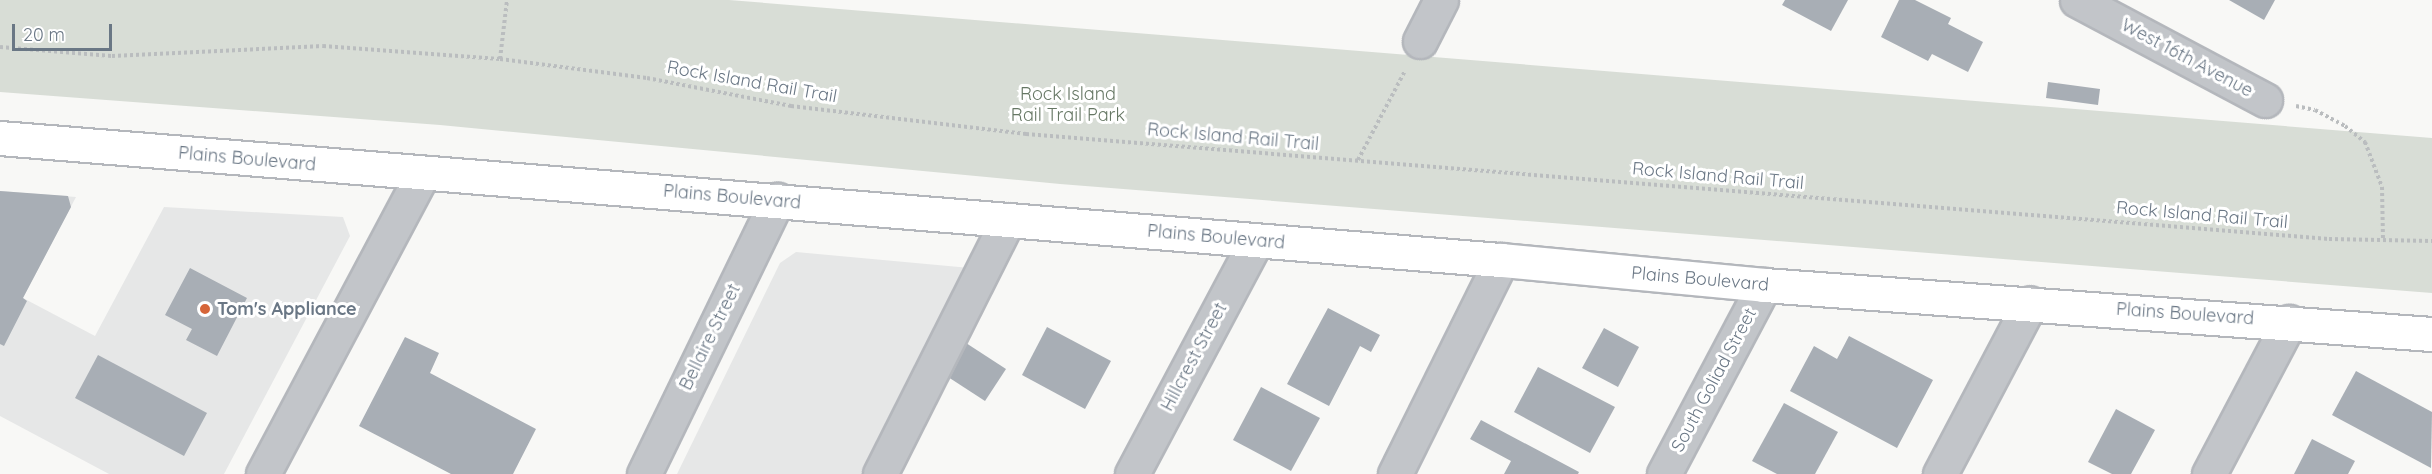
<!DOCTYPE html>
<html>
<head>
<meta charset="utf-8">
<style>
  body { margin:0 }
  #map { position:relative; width:2432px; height:474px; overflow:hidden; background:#f8f8f6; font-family:Quicksand,sans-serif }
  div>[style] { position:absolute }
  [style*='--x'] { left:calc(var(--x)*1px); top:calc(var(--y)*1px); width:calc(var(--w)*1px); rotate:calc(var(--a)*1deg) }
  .built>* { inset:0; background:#e6e7e7 }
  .green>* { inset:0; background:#d8ddd6 }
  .building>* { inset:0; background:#a8aeb5 }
  .path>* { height:4px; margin-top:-2px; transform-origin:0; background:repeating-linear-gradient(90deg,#babdbf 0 3px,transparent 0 6px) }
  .roads { filter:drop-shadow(2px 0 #b4b7bc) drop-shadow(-2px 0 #b4b7bc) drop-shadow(0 2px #b4b7bc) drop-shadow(0 -2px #b4b7bc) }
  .minor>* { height:33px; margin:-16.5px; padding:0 16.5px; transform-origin:16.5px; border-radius:16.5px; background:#c2c5c9 }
  .major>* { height:33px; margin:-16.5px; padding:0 16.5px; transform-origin:16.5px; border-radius:16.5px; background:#fff }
  .dots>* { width:16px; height:16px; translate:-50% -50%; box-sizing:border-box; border:3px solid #fff; border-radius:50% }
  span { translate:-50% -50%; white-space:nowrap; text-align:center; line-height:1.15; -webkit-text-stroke:6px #fff; paint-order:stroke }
  .street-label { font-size:18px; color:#6a7785 }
  .park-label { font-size:18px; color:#667764 }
  .poi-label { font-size:18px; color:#6a7785; font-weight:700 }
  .left { translate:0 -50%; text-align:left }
  .scale { position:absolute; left:12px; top:24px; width:100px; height:27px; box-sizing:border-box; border:3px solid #6a7785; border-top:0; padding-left:8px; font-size:18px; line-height:21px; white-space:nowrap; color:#6a7785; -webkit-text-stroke:4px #fff; paint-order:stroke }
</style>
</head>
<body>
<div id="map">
  <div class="built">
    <div style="clip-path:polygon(0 191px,76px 197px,23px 298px,95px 336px,164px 207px,343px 217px,350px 236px,224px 474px,109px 474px,0 416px)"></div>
    <div style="clip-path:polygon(796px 252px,970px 268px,865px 474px,677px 474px,780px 263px)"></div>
  </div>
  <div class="green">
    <div style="clip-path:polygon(0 0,729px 0,2432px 138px,2432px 293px,1060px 184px,440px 125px,0 92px)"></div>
  </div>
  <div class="building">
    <div style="clip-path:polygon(1785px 0,1848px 0,1831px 31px,1782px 5px)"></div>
    <div style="clip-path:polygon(1899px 0,1915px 0,1951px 18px,1948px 24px,1983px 42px,1968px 72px,1932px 54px,1928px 61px,1881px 37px)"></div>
    <div style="clip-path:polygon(2229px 0,2275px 0,2264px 20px)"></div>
    <div style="clip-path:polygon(2048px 82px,2100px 89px,2098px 105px,2046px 98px)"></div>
    <div style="clip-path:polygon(0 191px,68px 196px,71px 207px,23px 298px,27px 301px,4px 346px,0 344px)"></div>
    <div style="clip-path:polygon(190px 268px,247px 298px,217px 356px,186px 340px,192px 329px,165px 315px)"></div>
    <div style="clip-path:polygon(1328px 308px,1380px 335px,1371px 352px,1360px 346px,1329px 406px,1287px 384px)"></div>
    <div style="clip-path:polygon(1047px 327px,1111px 361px,1085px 409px,1022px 375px)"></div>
    <div style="clip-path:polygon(1604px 328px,1639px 347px,1618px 387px,1582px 368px)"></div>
    <div style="clip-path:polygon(1849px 336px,1933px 380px,1897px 448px,1790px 391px,1814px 346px,1837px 359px)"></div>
    <div style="clip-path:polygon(405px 337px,439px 353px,430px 373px,536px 429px,513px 474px,451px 474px,359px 426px)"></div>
    <div style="clip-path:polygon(966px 343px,1006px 369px,985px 401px,945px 375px)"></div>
    <div style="clip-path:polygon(98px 355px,207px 413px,184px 456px,75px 398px)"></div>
    <div style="clip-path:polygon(1538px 367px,1615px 407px,1590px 453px,1514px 412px)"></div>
    <div style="clip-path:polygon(2356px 371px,2432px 412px,2431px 468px,2332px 415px)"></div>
    <div style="clip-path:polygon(1261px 387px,1320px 418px,1291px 471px,1233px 440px)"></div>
    <div style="clip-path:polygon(1784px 403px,1838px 432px,1815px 474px,1777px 474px,1752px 461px)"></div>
    <div style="clip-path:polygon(2116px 409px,2155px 430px,2131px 474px,2112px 474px,2088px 462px)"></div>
    <div style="clip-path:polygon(1481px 420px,1579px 472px,1578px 474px,1504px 474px,1511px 461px,1470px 439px)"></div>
    <div style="clip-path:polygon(2312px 439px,2355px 461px,2348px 474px,2294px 474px)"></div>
  </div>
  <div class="path">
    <div style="--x:0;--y:47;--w:112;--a:4.6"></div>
    <div style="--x:112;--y:56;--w:211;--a:-2.7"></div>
    <div style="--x:323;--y:46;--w:177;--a:4.2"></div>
    <div style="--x:500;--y:59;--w:148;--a:7.4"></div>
    <div style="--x:647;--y:78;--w:147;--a:11"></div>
    <div style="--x:791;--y:106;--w:237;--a:6.8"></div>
    <div style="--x:1026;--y:134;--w:1307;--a:4.61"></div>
    <div style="--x:2329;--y:239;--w:103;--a:1.1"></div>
    <div style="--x:500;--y:59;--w:59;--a:-83.2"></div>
    <div style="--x:2296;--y:106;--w:19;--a:12"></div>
    <div style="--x:2315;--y:110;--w:34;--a:28"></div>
    <div style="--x:2345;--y:126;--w:26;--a:39"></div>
    <div style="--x:2365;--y:142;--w:48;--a:69.3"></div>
    <div style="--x:2382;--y:187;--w:52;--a:88.9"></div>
    <div style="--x:1358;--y:160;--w:101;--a:-62.2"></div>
  </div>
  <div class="roads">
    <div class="minor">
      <div style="--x:2077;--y:0;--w:213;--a:28"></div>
      <div style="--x:1420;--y:41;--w:46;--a:-62.9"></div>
      <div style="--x:263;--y:474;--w:341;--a:-62"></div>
      <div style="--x:644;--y:474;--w:305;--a:-64.1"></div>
      <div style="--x:880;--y:474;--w:284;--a:-63.3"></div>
      <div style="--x:1132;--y:474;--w:264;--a:-62"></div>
      <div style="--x:1395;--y:474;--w:239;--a:-63.6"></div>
      <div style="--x:1664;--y:474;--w:214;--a:-62.1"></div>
      <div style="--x:1940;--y:474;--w:193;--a:-62.2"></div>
      <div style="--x:2209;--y:474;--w:172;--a:-62.2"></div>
    </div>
    <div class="major">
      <div style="--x:0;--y:138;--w:1506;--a:4.65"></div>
      <div style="--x:1501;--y:260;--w:264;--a:5.4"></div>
      <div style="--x:1764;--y:285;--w:670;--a:4.2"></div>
    </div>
  </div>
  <div class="dots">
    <div style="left:205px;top:309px;background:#d66539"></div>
  </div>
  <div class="street-label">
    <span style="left:2187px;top:58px;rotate:28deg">West 16th Avenue</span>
    <span style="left:752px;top:82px;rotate:10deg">Rock Island Rail Trail</span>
    <span style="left:1233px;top:137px;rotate:5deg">Rock Island Rail Trail</span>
    <span style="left:247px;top:159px;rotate:5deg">Plains Boulevard</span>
    <span style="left:1718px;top:176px;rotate:5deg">Rock Island Rail Trail</span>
    <span style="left:732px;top:197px;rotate:5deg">Plains Boulevard</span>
    <span style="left:2202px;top:215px;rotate:5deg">Rock Island Rail Trail</span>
    <span style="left:1216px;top:237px;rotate:5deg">Plains Boulevard</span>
    <span style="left:1700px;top:279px;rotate:5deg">Plains Boulevard</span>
    <span style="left:2185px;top:314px;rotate:4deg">Plains Boulevard</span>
    <span style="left:710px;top:337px;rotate:-64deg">Bellaire Street</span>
    <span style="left:1194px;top:357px;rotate:-62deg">Hillcrest Street</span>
    <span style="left:1714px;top:380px;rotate:-62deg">South Goliad Street</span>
  </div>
  <div class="park-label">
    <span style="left:1068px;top:105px">Rock Island<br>Rail Trail Park</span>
  </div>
  <div class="poi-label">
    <span class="left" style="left:217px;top:309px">Tom's Appliance</span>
  </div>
  <div class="scale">20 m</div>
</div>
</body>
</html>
